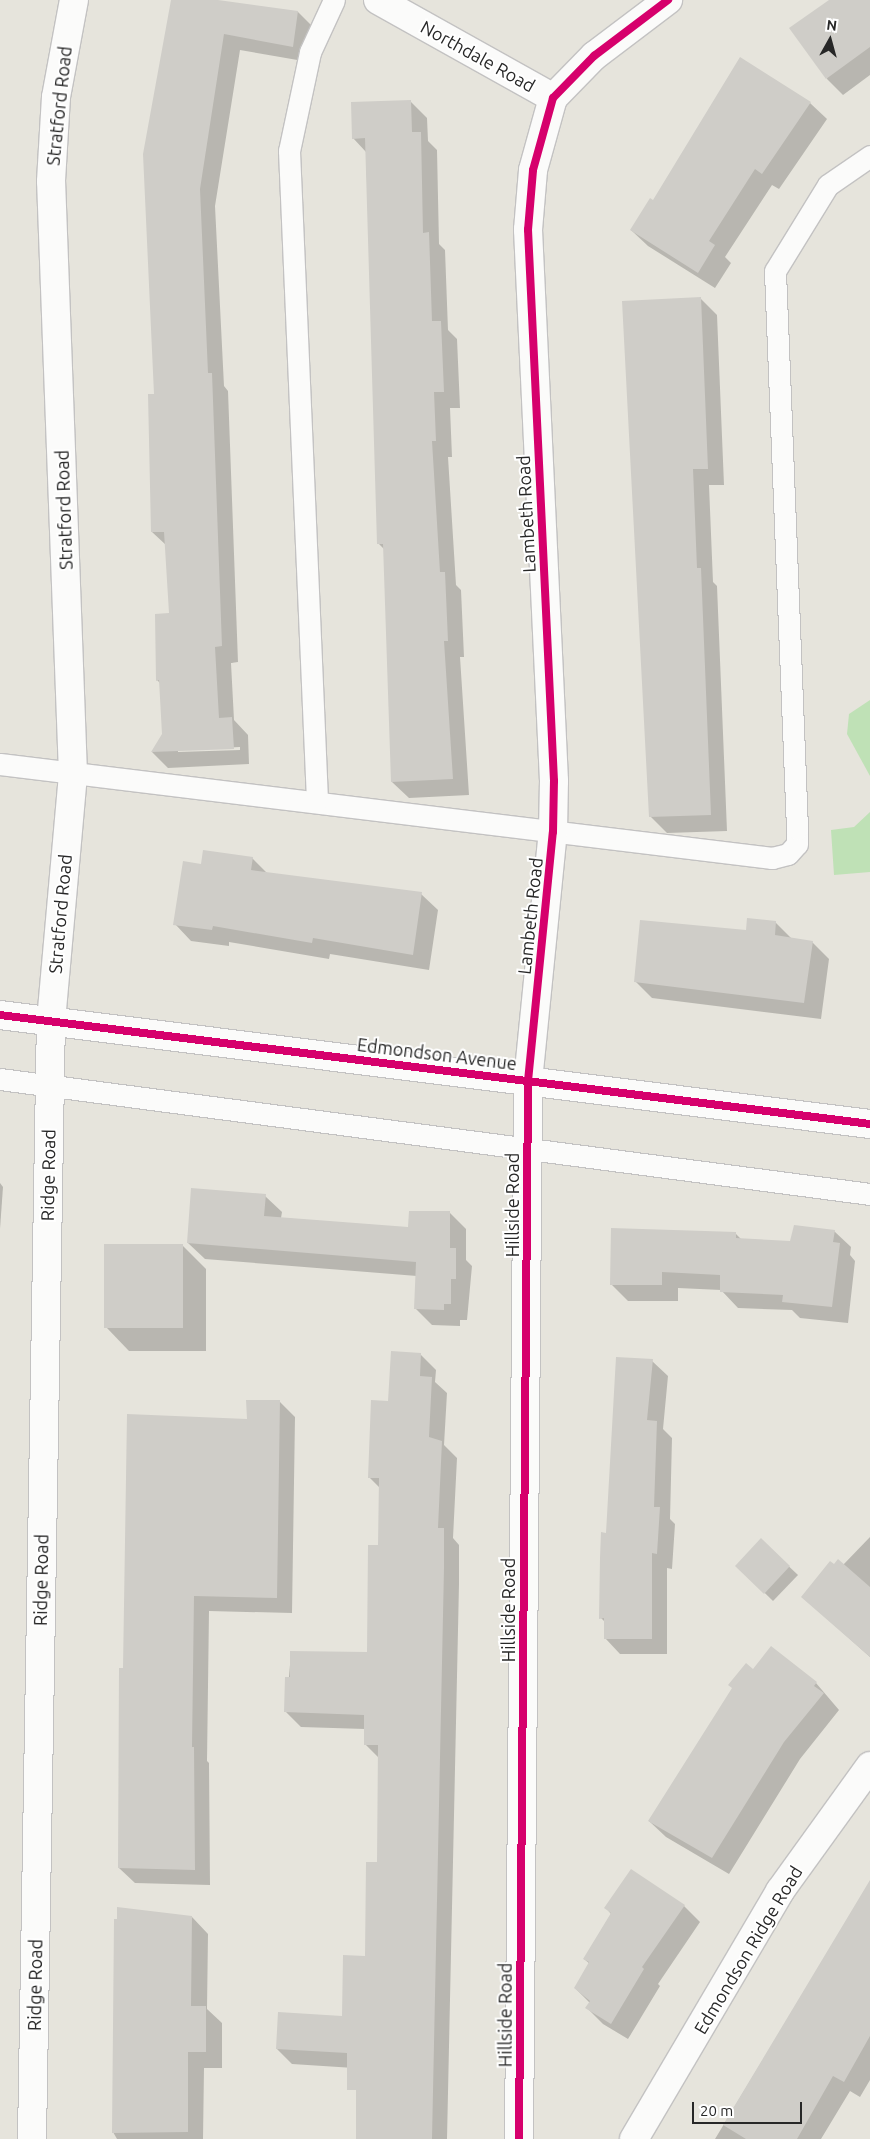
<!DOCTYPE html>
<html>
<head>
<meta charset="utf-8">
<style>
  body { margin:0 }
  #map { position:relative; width:870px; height:2139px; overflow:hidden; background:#e6e4dc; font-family:Ubuntu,sans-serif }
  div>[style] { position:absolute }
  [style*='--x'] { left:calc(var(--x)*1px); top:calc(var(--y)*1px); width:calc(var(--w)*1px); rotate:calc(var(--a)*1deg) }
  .green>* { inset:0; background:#bfe1b6 }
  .shadow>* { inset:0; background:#0003 }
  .building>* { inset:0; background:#cfcdc8 }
  .roads { filter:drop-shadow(1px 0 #c3c2c2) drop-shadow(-1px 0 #c3c2c2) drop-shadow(0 1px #c3c2c2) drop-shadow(0 -1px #c3c2c2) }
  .service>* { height:21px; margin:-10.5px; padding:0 10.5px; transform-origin:10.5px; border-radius:10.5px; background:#fbfbfa }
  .minor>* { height:28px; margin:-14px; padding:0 14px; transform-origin:14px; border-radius:14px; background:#fbfbfa }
  .secondary>* { height:28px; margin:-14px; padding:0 14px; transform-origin:14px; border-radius:14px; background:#fbfbfa }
  .cycleway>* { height:8px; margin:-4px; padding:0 4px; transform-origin:4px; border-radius:4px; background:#d6006c }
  span { translate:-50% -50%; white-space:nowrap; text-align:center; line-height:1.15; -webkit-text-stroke:4px #fff; paint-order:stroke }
  .street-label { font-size:18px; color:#272727 }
  .north { position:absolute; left:805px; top:15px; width:50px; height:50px; -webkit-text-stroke:4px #fff; paint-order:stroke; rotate:7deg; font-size:14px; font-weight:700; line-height:20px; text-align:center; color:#272727 }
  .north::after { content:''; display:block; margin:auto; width:18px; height:22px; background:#272727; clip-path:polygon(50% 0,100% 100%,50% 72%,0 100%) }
  .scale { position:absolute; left:692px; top:2102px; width:110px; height:22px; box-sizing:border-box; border:2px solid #272727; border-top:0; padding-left:6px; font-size:15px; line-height:18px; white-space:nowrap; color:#272727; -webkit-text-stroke:4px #fff; paint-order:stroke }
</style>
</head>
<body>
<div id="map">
  <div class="green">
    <div style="clip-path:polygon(870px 700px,870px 776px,847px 734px,849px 714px)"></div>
    <div style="clip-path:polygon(870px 812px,870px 872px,834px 875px,831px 830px,854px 827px)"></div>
  </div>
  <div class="shadow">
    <div style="clip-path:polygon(evenodd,172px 0,211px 0,298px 12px,314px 28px,309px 62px,240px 50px,215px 206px,224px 386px,228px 391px,238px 662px,231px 663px,234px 720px,248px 735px,249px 764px,168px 768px,152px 752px,163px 734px,161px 684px,157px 680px,170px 615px,166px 545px,152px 532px,155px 395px,172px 0,240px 747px,240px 750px,178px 752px,178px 750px,240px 747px)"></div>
    <div style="clip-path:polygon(836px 0,870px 0,870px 75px,843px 95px,827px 79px)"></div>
    <div style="clip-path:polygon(411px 102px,427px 118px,428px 141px,437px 150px,439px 244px,445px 250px,448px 330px,457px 339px,460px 408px,450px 408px,452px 457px,448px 457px,456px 585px,461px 590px,464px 657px,460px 657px,469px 795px,409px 798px,392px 782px,384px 549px,379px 544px,366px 152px,353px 138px)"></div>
    <div style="clip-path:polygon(810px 103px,827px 119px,779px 189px,772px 185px,725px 257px,731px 263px,715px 288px,648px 246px,631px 230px,654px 202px)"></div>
    <div style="clip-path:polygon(700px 298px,717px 315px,724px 485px,709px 485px,713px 582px,717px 586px,727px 831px,667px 833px,650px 816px)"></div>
    <div style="clip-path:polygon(252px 858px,268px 874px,421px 894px,438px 910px,429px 970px,330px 954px,329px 959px,229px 942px,229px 946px,191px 941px,175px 924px,202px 865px)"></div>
    <div style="clip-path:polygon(775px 922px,792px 939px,812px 942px,829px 959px,821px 1019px,652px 998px,636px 982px)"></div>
    <div style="clip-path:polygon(0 1183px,3px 1187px,0 1229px)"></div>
    <div style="clip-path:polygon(265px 1196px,282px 1212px,281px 1218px,410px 1228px,450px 1213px,466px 1229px,466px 1260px,472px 1266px,467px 1320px,460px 1320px,460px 1326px,432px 1325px,416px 1309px,417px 1276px,205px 1259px,188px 1243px)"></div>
    <div style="clip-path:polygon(834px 1231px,851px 1247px,850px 1255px,855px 1261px,848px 1323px,800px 1318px,792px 1310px,738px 1308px,721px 1290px,678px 1288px,678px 1301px,628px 1301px,611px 1284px,736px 1234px,742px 1240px,790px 1243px)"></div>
    <div style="clip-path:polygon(182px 1245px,206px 1269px,206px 1351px,129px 1351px,106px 1327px)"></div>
    <div style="clip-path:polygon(420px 1354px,436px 1370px,435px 1382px,447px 1393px,444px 1445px,457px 1458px,453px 1538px,459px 1545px,459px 1584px,447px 2139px,358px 2139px,358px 2071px,354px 2068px,292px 2064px,277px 2049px,343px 2018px,366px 1957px,378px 1864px,380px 1759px,365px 1744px,365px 1729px,301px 1727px,286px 1712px,291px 1653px,368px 1654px,379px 1546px,380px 1488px,369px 1477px,389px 1402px)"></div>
    <div style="clip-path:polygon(652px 1361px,668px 1376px,663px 1429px,672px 1438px,670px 1519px,675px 1524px,672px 1569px,667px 1568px,667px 1654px,620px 1654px,605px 1638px,605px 1622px,601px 1618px)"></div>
    <div style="clip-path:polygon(280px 1402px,295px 1417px,292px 1613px,209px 1611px,207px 1761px,209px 1763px,210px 1885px,135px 1883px,119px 1868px,124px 1669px,248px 1420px)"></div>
    <div style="clip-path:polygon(870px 1537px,870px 1657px,803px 1597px,834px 1566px,843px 1565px)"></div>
    <div style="clip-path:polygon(761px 1540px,798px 1575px,773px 1601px,737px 1566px)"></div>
    <div style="clip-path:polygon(771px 1648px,816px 1683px,839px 1710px,800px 1759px,729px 1874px,666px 1837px,649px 1821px)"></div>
    <div style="clip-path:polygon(870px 1883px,870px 2080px,860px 2097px,850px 2091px,821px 2139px,715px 2139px)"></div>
    <div style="clip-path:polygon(684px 1906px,700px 1922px,658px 1984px,660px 1986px,628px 2039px,603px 2024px,587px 2008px,590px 2003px,575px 1988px,590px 1964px,584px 1959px,611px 1914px,606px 1908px)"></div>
    <div style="clip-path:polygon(192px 1917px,208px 1934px,207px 2009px,222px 2023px,222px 2068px,204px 2068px,203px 2139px,117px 2139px,113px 2132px)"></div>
  </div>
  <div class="building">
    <div style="clip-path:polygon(171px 0,218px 0,298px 11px,293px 47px,224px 34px,200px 189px,208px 373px,212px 373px,222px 646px,215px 647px,219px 718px,232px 717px,234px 749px,151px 752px,162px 734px,159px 680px,156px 681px,155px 614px,169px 613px,164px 532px,151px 532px,148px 394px,154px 394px,143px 154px)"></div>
    <div style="clip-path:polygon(829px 0,870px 0,870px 47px,826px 79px,789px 28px)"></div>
    <div style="clip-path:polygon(740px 57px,811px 102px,762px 174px,755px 169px,709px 241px,715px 245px,698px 273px,630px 230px,650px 198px,653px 200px)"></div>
    <div style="clip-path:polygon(411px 100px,412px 132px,421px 132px,423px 233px,429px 232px,432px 321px,441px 321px,444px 392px,434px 392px,436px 441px,432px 441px,440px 572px,445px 572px,448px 641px,444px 641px,453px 779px,391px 782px,383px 544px,377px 544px,365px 138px,352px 139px,351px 102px)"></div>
    <div style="clip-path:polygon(701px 297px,708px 469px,693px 469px,697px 568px,701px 568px,711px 815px,649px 817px,622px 301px)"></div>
    <div style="clip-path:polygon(203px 850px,253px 857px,251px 870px,422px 892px,413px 955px,313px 938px,312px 943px,213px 926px,212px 930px,173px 925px,183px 861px,201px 864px)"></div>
    <div style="clip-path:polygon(747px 918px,776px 921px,775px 935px,813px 941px,804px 1003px,634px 982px,640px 920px,746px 930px)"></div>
    <div style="clip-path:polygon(191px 1188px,266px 1194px,264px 1216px,408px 1227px,409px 1211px,450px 1211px,450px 1248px,456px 1248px,456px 1279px,451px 1279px,451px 1304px,444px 1304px,444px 1310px,414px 1309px,416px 1262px,187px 1243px)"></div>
    <div style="clip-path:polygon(794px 1225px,835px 1230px,833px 1242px,840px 1243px,832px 1307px,782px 1302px,783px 1295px,720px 1292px,720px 1275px,662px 1272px,662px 1285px,610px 1285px,611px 1228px,736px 1232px,736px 1238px,790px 1241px)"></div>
    <div style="clip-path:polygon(104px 1244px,183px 1244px,183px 1328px,104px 1328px)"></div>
    <div style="clip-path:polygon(391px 1351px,421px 1353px,420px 1376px,432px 1377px,429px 1437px,442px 1441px,438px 1528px,444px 1528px,444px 1568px,432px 2139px,356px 2139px,356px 2090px,347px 2090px,347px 2053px,276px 2049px,278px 2012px,342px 2016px,343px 1955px,365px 1956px,366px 1862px,377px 1862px,378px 1745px,364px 1745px,364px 1715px,284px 1712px,285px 1677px,290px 1677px,290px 1651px,367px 1652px,368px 1545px,378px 1545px,379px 1478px,368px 1478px,371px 1400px,388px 1401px)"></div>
    <div style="clip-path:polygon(616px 1357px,653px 1359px,647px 1420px,657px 1421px,654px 1507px,660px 1507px,657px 1554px,652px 1553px,652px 1639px,604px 1639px,604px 1618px,599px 1619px,600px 1558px,601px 1532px,606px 1533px)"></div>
    <div style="clip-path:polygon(246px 1400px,280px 1400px,277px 1598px,194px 1596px,192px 1747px,194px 1747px,195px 1870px,118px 1868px,119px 1668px,123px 1668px,127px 1414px,247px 1419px)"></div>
    <div style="clip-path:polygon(761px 1538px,790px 1566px,764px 1594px,735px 1566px)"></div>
    <div style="clip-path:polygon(838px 1559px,870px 1587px,870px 1657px,801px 1597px,830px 1561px,834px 1564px)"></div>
    <div style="clip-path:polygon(771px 1646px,817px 1682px,814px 1686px,824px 1693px,784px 1742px,712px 1858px,648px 1821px,732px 1688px,728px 1685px,746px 1663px,753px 1669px)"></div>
    <div style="clip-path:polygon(631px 1869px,685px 1905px,642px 1967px,644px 1969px,611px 2024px,585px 2008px,590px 2001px,574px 1988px,589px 1962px,583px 1959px,611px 1913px,604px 1908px)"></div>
    <div style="clip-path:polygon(870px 1880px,870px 2036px,844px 2082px,833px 2076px,797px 2139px,746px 2139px,723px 2125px)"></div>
    <div style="clip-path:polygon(117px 1907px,192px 1916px,191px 2006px,206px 2006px,206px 2052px,188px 2052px,188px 2132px,112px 2133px,114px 1919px,117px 1919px)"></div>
  </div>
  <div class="roads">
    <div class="service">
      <div style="--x:0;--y:764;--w:778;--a:6.94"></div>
      <div style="--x:772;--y:858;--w:16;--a:-14"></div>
      <div style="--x:788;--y:854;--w:13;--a:-48"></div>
      <div style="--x:797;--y:844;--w:15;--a:-90"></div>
      <div style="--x:797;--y:829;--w:558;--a:-92.26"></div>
      <div style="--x:775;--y:271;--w:101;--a:-58.4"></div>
      <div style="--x:828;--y:185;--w:51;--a:-34.6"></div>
      <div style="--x:317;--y:800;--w:650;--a:-92.47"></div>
      <div style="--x:289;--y:151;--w:101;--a:-78"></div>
      <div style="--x:310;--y:52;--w:57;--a:-65.2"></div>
      <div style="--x:0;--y:1079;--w:878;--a:7.53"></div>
    </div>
    <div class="minor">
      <div style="--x:378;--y:0;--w:201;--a:29.2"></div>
      <div style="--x:32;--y:2139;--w:1118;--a:-89.03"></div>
      <div style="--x:51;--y:1021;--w:248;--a:-84.9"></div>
      <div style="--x:73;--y:774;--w:593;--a:-92.12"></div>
      <div style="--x:51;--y:181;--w:84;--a:-86.6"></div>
      <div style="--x:56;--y:97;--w:99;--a:-79.5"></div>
      <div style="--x:519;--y:2139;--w:1058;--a:-89.51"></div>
      <div style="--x:528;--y:1081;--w:250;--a:-84.3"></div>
      <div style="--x:553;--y:832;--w:51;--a:-88.9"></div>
      <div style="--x:554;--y:781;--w:552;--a:-92.7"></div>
      <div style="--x:528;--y:230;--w:60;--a:-85.2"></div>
      <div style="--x:533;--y:170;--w:75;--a:-74.5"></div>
      <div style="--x:553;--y:98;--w:59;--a:-45.7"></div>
      <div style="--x:594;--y:56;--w:93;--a:-37.1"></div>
      <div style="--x:634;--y:2139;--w:288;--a:-59.5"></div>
      <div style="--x:780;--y:1891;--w:154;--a:-54.2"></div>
    </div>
    <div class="secondary">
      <div style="--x:0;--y:1015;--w:877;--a:7.14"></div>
    </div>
  </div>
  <div class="cycleway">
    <div style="--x:0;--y:1015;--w:877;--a:7.14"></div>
    <div style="--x:519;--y:2139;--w:1058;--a:-89.51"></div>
    <div style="--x:528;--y:1081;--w:250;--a:-84.3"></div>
    <div style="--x:553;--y:832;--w:51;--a:-88.9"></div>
    <div style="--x:554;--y:781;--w:552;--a:-92.7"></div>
    <div style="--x:528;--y:230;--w:60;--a:-85.2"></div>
    <div style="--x:533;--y:170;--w:75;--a:-74.5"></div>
    <div style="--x:553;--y:98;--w:59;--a:-45.7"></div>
    <div style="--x:594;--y:56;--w:93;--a:-37.1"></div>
  </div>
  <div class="street-label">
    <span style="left:478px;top:56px;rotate:29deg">Northdale Road</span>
    <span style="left:59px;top:106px;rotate:-84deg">Stratford Road</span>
    <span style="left:64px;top:510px;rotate:-92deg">Stratford Road</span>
    <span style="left:526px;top:514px;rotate:-93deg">Lambeth Road</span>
    <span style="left:60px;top:914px;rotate:-85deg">Stratford Road</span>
    <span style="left:530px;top:916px;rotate:-84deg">Lambeth Road</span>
    <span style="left:437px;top:1054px;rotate:7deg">Edmondson Avenue</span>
    <span style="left:48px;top:1175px;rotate:-89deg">Ridge Road</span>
    <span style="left:512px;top:1205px;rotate:-90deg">Hillside Road</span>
    <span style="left:41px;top:1580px;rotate:-89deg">Ridge Road</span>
    <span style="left:508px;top:1610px;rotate:-90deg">Hillside Road</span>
    <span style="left:748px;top:1950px;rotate:-59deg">Edmondson Ridge Road</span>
    <span style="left:35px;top:1985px;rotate:-89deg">Ridge Road</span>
    <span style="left:505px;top:2015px;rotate:-90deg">Hillside Road</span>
  </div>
  <div class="north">N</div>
  <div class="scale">20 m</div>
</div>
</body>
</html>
